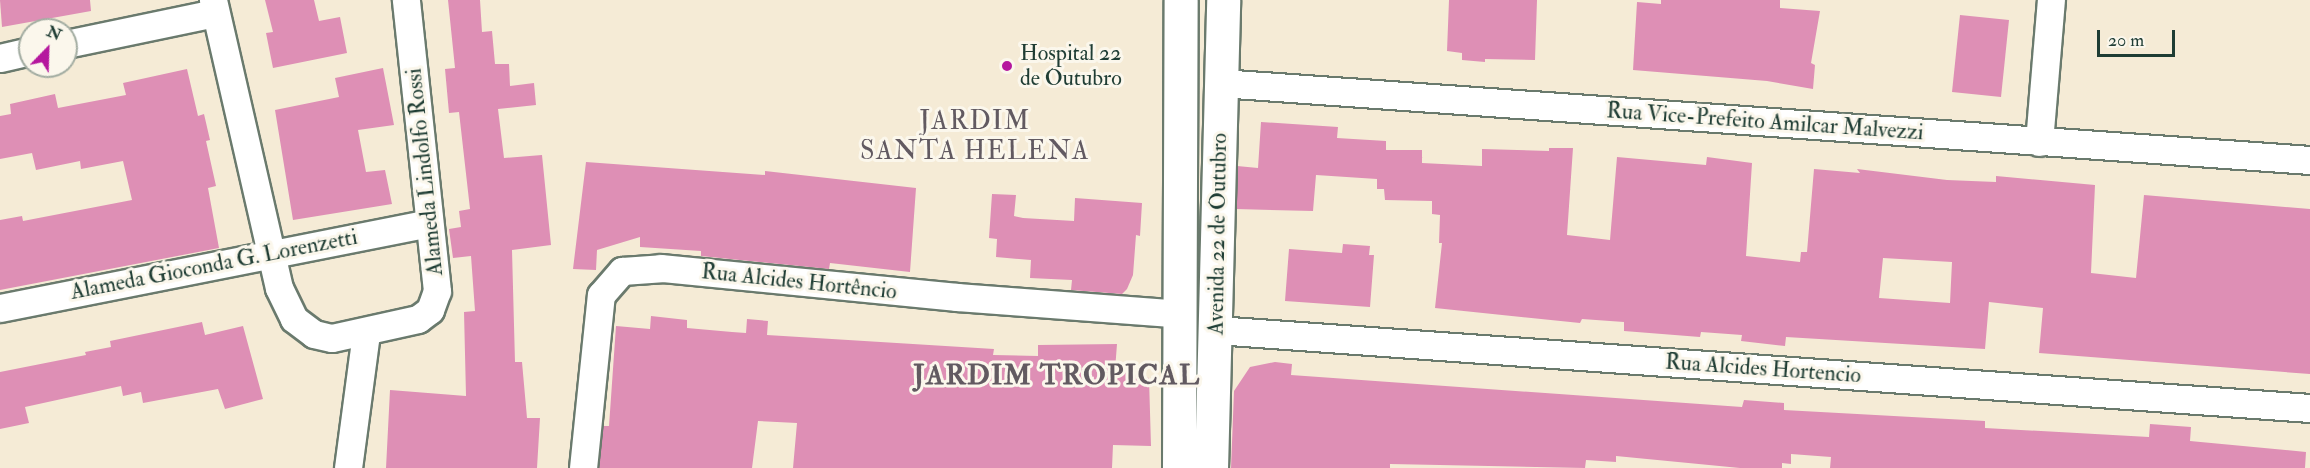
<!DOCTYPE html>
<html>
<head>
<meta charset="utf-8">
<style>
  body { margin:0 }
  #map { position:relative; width:2310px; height:468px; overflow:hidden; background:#f5ebd6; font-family:"IM FELL Double Pica",serif }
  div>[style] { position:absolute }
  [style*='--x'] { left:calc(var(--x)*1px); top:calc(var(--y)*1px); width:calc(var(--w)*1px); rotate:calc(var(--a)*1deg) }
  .building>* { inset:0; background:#de8fb5 }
  .roads { filter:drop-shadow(2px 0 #6a7a6d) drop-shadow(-2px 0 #6a7a6d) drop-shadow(0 2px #6a7a6d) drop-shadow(0 -2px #6a7a6d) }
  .street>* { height:27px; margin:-13.5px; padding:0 13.5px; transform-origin:13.5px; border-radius:13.5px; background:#fff }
  .secondary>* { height:33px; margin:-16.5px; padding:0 16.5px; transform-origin:16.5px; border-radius:16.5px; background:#fff }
  .dots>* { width:16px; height:16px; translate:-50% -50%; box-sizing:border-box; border:3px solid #fbf7ec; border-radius:50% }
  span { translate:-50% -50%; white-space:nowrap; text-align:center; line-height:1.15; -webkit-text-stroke:6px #fbf7ec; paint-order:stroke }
  .poi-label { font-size:22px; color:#1f3d34 }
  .left { translate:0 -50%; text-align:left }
  .street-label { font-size:22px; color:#1f3d34 }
  .quarter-label { font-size:26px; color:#625a61; letter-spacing:1.5px }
  .district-label { font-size:28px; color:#625a61; font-weight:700; letter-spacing:1.5px }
  .north { position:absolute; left:18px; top:18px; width:60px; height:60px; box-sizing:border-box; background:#fbf7ec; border:2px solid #a3ada2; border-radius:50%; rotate:23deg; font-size:16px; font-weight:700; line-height:24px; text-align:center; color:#1f3d34 }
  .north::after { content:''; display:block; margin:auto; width:21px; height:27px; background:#b5179e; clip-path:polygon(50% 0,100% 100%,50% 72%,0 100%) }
  .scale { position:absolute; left:2097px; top:30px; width:78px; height:27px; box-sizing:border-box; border:3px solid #1f3d34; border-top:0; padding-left:8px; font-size:18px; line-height:21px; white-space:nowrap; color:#1f3d34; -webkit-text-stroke:4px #fbf7ec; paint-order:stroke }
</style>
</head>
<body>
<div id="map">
  <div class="building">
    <div style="clip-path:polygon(0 0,90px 0,91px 11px,2px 27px)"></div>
    <div style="clip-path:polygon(265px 0,314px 0,319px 21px,340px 17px,347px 53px,273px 68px,266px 33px,273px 32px)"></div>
    <div style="clip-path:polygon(448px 0,480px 0,482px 32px,492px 31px,495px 64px,509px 64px,510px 86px,534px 83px,536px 105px,498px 109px,504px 158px,542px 155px,551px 245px,512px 250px,515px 362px,522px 362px,527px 418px,540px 418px,537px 468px,386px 468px,390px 390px,466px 396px,464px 312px,475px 311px,471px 256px,453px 258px,449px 229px,461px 227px,459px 211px,470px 209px,459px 112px,449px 113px,445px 69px,455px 68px)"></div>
    <div style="clip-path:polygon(1449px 0,1537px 0,1535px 60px,1485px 59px,1485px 62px,1462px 60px,1462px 53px,1447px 51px)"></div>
    <div style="clip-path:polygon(1661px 0,1780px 0,1780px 8px,1820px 11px,1811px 63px,1815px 65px,1813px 89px,1767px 81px,1633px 70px,1637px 2px,1661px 4px)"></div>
    <div style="clip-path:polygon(1960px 15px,2009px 20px,2001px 97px,1952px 92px)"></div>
    <div style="clip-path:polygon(383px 68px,394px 125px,358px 130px,366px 172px,385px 170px,392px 204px,293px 220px,275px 110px,339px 97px,335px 78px)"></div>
    <div style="clip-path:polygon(187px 69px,198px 116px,204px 114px,210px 140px,206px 141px,216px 186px,208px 188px,219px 248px,0 290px,0 220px,22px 216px,23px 221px,132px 200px,123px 161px,81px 169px,80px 161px,36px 170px,32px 153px,0 159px,0 116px,11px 114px,10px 104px,55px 94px,58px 108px,126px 95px,123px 83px)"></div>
    <div style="clip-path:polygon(evenodd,1261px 122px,1338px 127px,1337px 138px,1386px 141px,1386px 150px,1422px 150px,1422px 163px,1482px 166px,1482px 149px,1549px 151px,1549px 148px,1573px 148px,1567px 235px,1610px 240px,1617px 157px,1706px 165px,1707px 157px,1752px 163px,1746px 256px,1800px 262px,1801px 252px,1807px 252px,1814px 169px,1860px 173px,1857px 169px,1947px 180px,1996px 182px,1996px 176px,2095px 185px,2091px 273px,2136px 278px,2144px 195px,2310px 209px,2310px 374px,2039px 353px,2043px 308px,1989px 302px,1985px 349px,1786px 337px,1785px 346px,1741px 341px,1742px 335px,1701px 332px,1700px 337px,1624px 331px,1624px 322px,1582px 319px,1580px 323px,1435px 308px,1442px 243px,1439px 243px,1440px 215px,1432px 214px,1432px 201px,1385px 200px,1384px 189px,1377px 189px,1377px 179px,1316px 175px,1313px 211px,1236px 209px,1237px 166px,1258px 168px,1261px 122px,1883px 258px,1952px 262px,1950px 303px,1879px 298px,1883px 258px)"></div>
    <div style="clip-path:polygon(586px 162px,765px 175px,765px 171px,916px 188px,910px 272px,830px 263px,829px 269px,701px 256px,701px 251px,640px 247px,640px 237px,597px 250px,596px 270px,573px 269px)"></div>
    <div style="clip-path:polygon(992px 194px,1016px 195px,1014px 216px,1023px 218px,1074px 221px,1075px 198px,1142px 203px,1140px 236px,1136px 235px,1133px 275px,1127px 289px,1122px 294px,1071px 290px,1072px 280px,1030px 278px,1031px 260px,996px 257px,997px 239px,989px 238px)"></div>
    <div style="clip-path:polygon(1343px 244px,1370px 246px,1369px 255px,1374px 255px,1370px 307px,1285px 301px,1289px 249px,1342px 253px)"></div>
    <div style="clip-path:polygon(651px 316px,687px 320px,687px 328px,732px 332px,746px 333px,747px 319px,768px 321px,767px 335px,994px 349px,993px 355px,1038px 356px,1038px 345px,1117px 344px,1115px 370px,1149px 378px,1151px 446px,1113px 445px,1112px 468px,793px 468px,797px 423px,758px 421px,752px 468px,599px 468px,603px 426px,609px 426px,616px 326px,650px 329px)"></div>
    <div style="clip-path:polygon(202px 322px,205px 335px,243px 326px,263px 399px,225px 409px,218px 389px,143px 403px,141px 392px,123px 396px,121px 386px,25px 407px,29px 423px,0 429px,0 372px,86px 355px,85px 352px,111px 347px,110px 341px)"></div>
    <div style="clip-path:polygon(1275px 362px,1292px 364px,1291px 375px,1742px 407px,1744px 400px,1784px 403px,1784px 410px,1985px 421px,1985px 428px,2149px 437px,2150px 424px,2191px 427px,2190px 441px,2306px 452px,2305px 468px,1830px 468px,1831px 457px,1791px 454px,1791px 464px,1782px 463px,1782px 468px,1740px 468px,1616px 456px,1616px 462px,1586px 460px,1585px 468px,1390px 464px,1390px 468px,1231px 468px,1234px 391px,1250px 367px)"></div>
  </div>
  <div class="roads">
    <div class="street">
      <div style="--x:213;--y:0;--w:295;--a:77.1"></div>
      <div style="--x:279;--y:288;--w:34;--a:64"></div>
      <div style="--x:294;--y:319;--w:25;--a:37"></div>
      <div style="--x:314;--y:334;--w:18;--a:13"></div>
      <div style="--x:332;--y:338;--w:88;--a:-12.5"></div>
      <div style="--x:418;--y:319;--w:15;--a:-37"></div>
      <div style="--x:430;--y:310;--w:20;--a:-70"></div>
      <div style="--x:437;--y:291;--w:293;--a:-96.1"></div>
      <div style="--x:66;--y:44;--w:152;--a:-11.8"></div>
      <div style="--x:0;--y:58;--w:31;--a:-13"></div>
      <div style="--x:1220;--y:83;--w:1093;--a:4.04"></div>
      <div style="--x:2039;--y:142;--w:143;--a:-85.2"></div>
      <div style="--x:0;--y:308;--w:436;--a:-11.2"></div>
      <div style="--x:1216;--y:330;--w:1097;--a:4.08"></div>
      <div style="--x:348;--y:468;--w:136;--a:-82.4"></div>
      <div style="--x:583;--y:468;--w:174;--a:-84.1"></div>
      <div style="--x:601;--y:295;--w:32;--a:-49"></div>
      <div style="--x:622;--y:271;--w:39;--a:-4"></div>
      <div style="--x:661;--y:268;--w:297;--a:5.6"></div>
      <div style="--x:957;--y:297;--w:225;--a:4.3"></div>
    </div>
    <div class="secondary">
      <div style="--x:1179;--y:468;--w:468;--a:-89.8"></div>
      <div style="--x:1211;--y:468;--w:468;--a:-88.5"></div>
    </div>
  </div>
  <div class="dots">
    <div style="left:1007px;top:66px;background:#b5179e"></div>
  </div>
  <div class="poi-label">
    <span class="left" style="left:1020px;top:66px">Hospital 22<br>de Outubro</span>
  </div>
  <div class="street-label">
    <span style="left:1765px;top:122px;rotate:4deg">Rua Vice-Prefeito Amilcar Malvezzi</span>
    <span style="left:425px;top:172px;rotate:-96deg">Alameda Lindolfo Rossi</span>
    <span style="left:1218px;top:234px;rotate:-89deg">Avenida 22 de Outubro</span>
    <span style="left:214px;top:265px;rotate:-11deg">Alameda Gioconda G. Lorenzetti</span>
    <span style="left:799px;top:282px;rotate:6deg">Rua Alcides Hortêncio</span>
    <span style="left:1763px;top:369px;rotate:4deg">Rua Alcides Hortencio</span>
  </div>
  <div class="quarter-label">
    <span style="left:975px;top:137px">JARDIM<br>SANTA HELENA</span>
  </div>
  <div class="district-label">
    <span style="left:1057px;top:376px">JARDIM TROPICAL</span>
  </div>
  <div class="north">N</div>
  <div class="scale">20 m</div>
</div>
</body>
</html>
